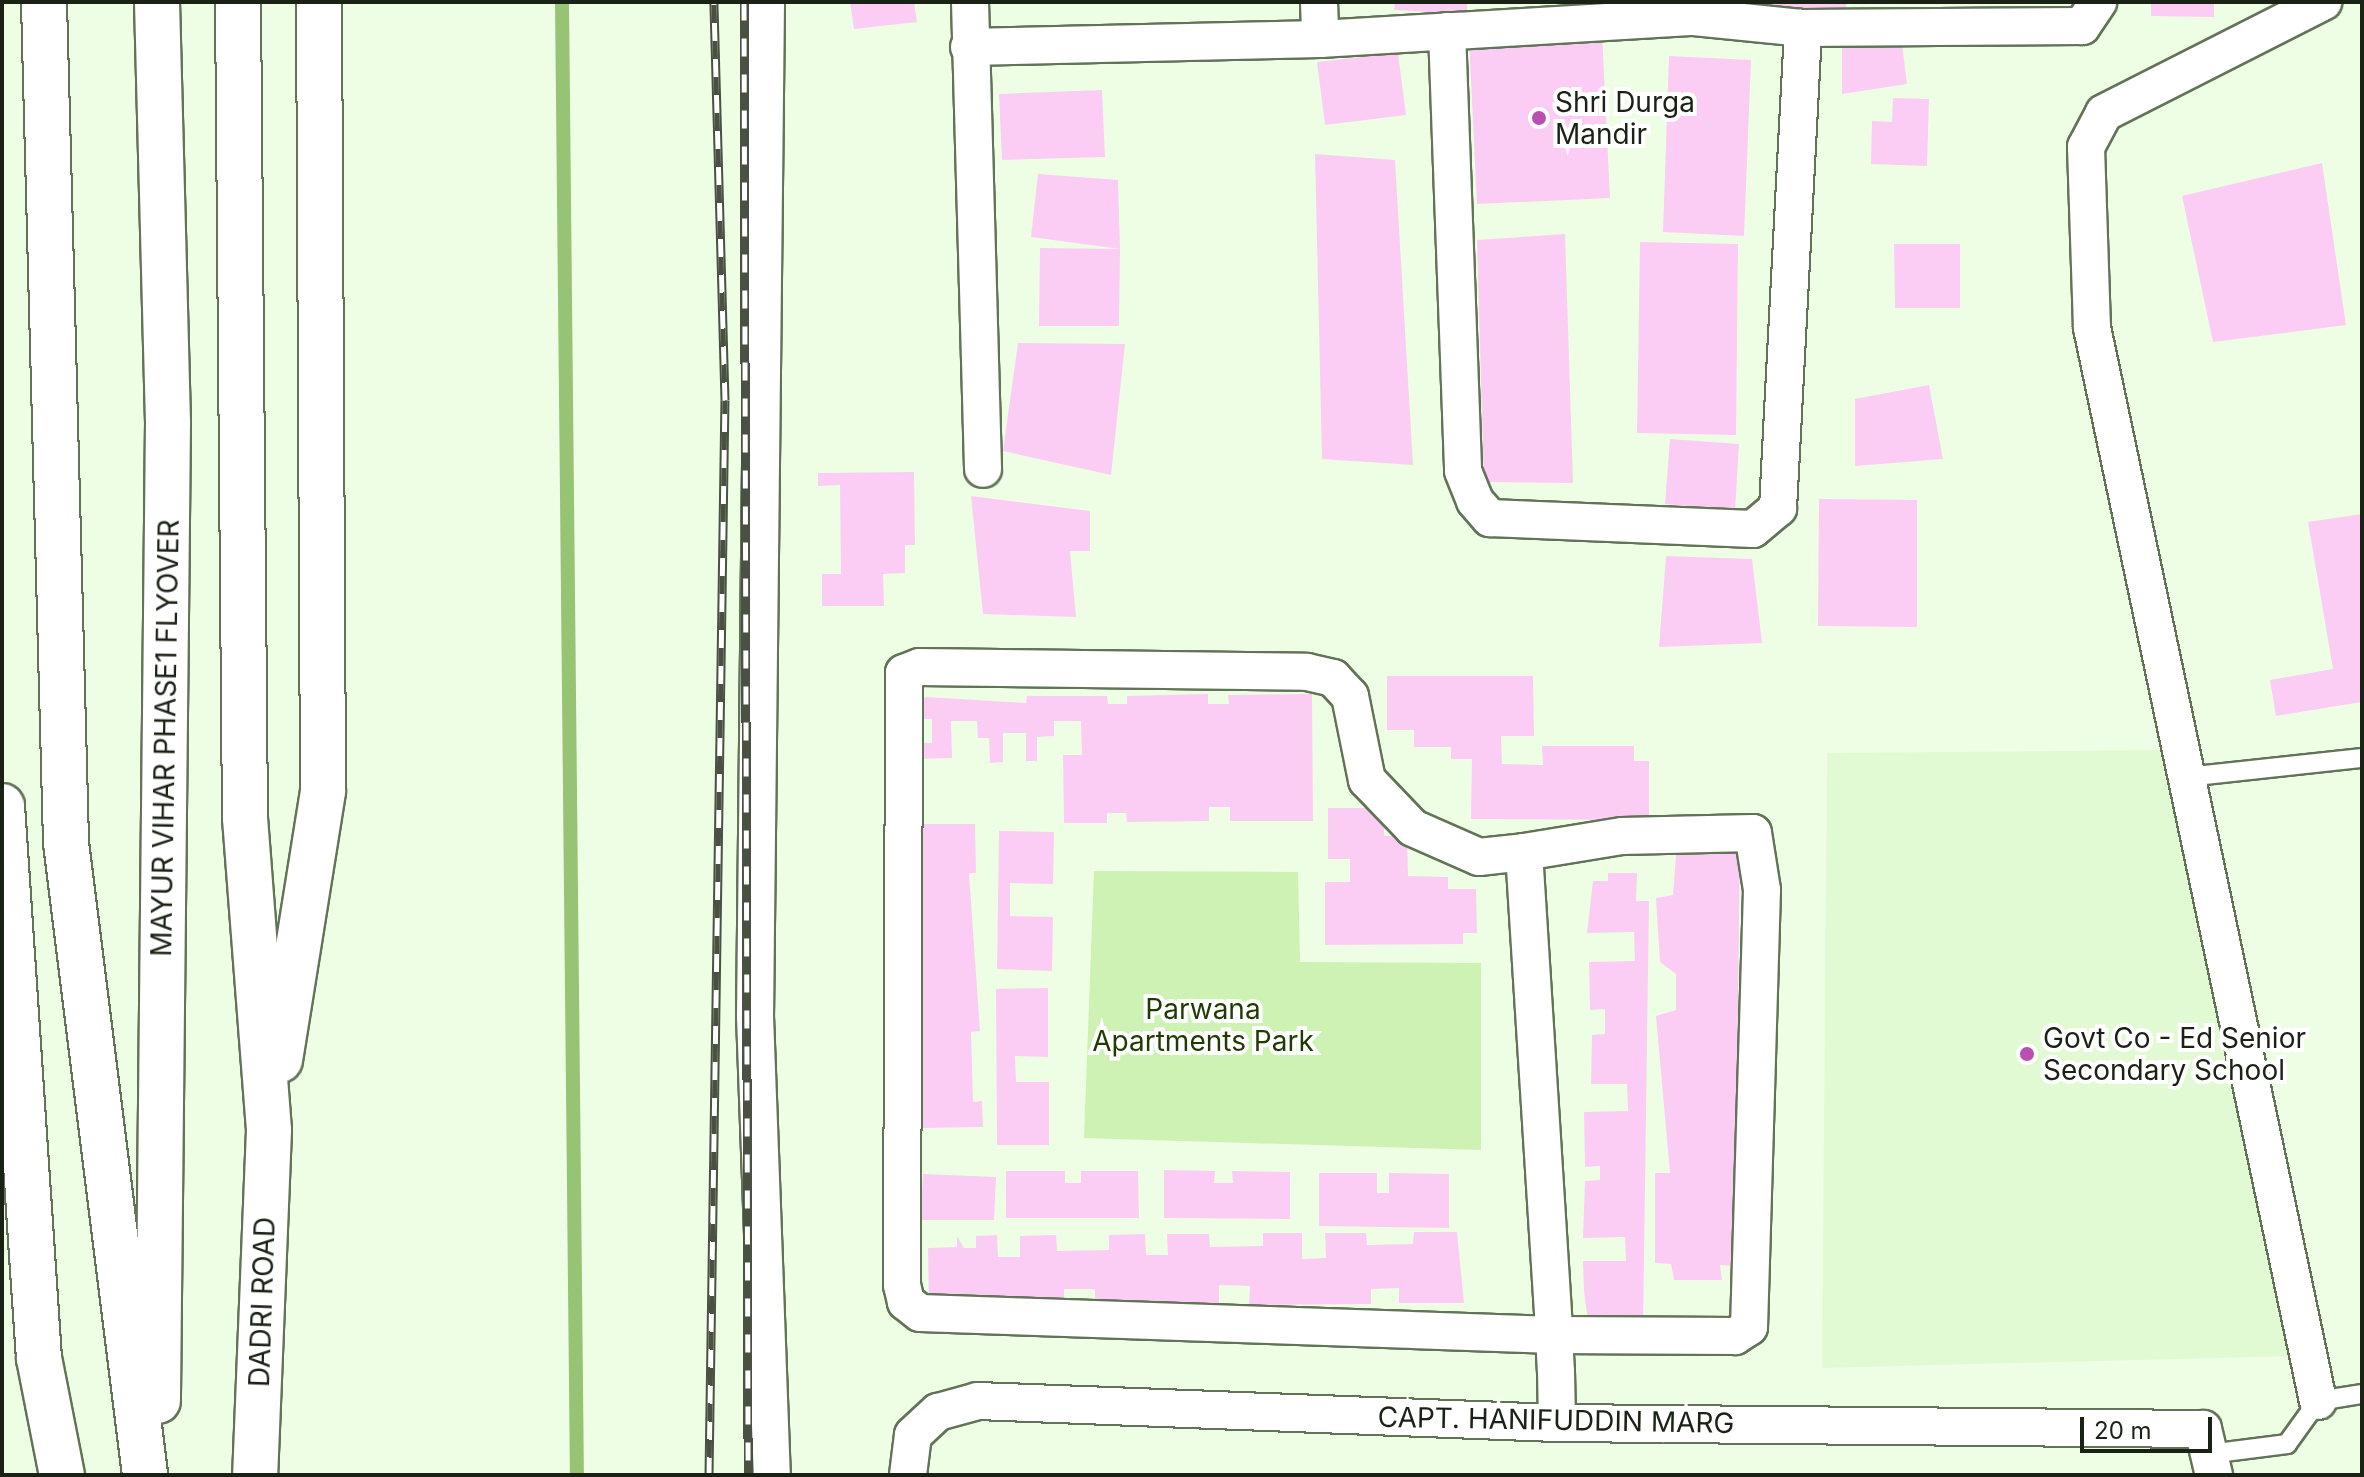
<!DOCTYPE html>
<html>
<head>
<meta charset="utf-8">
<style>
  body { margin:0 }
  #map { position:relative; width:2364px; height:1477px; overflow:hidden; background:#eefee4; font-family:Inter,sans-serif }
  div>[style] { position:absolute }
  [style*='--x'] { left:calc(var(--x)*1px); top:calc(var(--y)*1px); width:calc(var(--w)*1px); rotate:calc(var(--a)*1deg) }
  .built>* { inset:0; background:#e2fad3 }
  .green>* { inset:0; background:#cdf2b3 }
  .stream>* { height:14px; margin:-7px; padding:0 7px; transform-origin:7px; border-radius:7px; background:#96c474 }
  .building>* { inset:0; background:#fbcdf4 }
  .roads { filter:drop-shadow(2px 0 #627357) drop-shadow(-2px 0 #627357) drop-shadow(0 2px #627357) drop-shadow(0 -2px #627357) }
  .lane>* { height:18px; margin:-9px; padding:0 9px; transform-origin:9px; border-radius:9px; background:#fff }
  .street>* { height:36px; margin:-18px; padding:0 18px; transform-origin:18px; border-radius:18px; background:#fff }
  .secondary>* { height:44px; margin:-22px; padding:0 22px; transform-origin:22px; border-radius:22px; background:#fff }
  .highway>* { height:44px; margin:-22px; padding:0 22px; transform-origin:22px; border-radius:22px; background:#fff }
  .rail>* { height:9px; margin-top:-4.5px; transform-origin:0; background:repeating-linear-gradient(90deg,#fff 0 18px,#485142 0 36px); box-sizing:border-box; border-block:2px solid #485142 }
  .dots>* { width:22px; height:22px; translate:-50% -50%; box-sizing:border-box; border:4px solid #fff; border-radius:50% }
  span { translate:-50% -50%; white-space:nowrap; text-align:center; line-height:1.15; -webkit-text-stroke:8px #fff; paint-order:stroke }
  .poi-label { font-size:28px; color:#1a2115 }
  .left { translate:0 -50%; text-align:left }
  .street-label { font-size:28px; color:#1a2115 }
  .park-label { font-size:28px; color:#1f3b00 }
  .frame { position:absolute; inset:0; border:4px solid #1a2115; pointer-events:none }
  .scale { position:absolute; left:2080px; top:1417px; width:132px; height:36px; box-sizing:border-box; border:4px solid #1a2115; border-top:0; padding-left:10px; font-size:24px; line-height:28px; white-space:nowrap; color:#1a2115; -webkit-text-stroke:6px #fff; paint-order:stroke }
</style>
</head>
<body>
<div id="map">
  <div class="built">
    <div style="clip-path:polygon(2166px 750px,2293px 1356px,1822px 1368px,1827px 753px)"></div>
  </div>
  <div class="green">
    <div style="clip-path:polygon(1094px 871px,1298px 872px,1300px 962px,1481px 963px,1481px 1150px,1084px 1138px)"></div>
  </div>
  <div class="stream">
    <div style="--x:562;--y:2;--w:1473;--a:89.42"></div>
  </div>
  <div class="building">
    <div style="clip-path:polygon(850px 2px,914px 2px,917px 22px,854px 29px)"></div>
    <div style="clip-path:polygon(1395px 2px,1467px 2px,1467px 14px,1394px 10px)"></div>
    <div style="clip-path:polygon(1759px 2px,1846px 2px,1846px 10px,1759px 8px)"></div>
    <div style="clip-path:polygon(2151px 2px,2214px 2px,2214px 17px,2151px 16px)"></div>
    <div style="clip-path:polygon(1602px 33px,1610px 198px,1477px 204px,1469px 38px)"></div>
    <div style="clip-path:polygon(1842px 44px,1902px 44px,1907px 84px,1842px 94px)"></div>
    <div style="clip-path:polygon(1398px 53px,1406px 115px,1325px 125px,1317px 62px)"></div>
    <div style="clip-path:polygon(1669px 56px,1751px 60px,1744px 236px,1663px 232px)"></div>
    <div style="clip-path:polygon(1102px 90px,1105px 157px,1002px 160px,999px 94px)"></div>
    <div style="clip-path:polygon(1893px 98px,1929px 99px,1927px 166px,1871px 164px,1872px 121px,1892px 122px)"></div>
    <div style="clip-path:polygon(1315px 154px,1395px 160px,1413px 465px,1322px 459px)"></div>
    <div style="clip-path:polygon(2322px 163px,2346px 325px,2213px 342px,2182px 196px)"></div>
    <div style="clip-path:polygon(1038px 174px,1118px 180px,1120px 249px,1031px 237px)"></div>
    <div style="clip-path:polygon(1565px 234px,1573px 483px,1484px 482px,1477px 240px)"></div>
    <div style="clip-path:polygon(1640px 242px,1738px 244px,1736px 435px,1637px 433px)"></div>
    <div style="clip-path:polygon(1894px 244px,1960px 244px,1960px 308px,1895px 308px)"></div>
    <div style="clip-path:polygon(1040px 248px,1120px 249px,1119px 326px,1039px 326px)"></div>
    <div style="clip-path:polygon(1018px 343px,1125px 344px,1111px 475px,1003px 451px)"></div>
    <div style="clip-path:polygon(1929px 385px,1943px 459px,1855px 466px,1855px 399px)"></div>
    <div style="clip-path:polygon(1670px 439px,1739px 444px,1735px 510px,1665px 504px)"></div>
    <div style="clip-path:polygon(914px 472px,915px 545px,905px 545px,905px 573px,883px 574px,884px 606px,822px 606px,822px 574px,841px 574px,840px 485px,818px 486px,818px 473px)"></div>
    <div style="clip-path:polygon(971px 496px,1090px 511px,1090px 551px,1070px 551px,1076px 617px,983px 614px)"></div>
    <div style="clip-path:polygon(1819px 499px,1917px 500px,1917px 627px,1818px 626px)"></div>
    <div style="clip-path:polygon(2362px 514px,2362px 702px,2276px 716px,2270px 680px,2333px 669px,2308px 522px)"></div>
    <div style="clip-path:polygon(1666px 556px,1752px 559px,1762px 643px,1659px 647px)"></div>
    <div style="clip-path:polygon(1387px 676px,1533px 676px,1534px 736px,1501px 736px,1502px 764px,1543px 765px,1542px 746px,1634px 746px,1634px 761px,1649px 761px,1649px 820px,1471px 819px,1472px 759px,1451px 759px,1451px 747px,1414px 747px,1414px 730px,1387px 730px)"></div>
    <div style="clip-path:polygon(1208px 694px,1208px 704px,1229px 704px,1228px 695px,1312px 694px,1313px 821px,1230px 821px,1230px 807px,1209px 807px,1209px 821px,1127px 822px,1126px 813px,1107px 813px,1107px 823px,1064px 823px,1063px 755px,1082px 755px,1081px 721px,1054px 721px,1054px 736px,1037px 737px,1037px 761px,1026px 761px,1026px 733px,1003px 733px,1003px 762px,990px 763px,989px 738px,978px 738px,977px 721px,951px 721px,952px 758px,915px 759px,915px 743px,932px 743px,932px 719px,915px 719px,915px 704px,926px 697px,1026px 703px,1027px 696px,1107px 696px,1108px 704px,1127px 704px,1127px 696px)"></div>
    <div style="clip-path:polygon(1328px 808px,1384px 808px,1384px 836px,1407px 836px,1408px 876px,1448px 877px,1448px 889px,1476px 889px,1477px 933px,1463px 933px,1463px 944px,1325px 945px,1325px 882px,1350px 882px,1350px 859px,1328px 859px)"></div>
    <div style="clip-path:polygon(912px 824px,975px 824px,976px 873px,969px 873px,980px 1031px,971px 1032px,973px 1102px,982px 1101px,983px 1127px,919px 1128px,922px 956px,915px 956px)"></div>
    <div style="clip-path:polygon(999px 831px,1054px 832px,1053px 884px,1010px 883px,1010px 916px,1053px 917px,1052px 971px,997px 969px)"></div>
    <div style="clip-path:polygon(1740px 838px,1735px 1266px,1720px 1265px,1722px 1280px,1674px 1280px,1671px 1264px,1655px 1263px,1655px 1173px,1670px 1173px,1656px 1016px,1676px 1010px,1676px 974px,1660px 962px,1656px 898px,1673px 895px,1677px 842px)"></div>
    <div style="clip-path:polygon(1608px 873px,1637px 873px,1636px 901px,1649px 901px,1643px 1327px,1588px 1322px,1584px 1291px,1583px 1261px,1626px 1261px,1625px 1237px,1583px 1238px,1585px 1181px,1600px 1180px,1600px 1166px,1585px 1167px,1584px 1112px,1628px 1111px,1627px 1084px,1591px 1084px,1592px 1035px,1605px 1034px,1605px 1009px,1590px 1010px,1589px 962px,1635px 961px,1634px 932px,1587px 933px,1593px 881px,1608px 881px)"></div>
    <div style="clip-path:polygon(1048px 988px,1048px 1057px,1015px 1056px,1016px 1082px,1049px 1082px,1049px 1145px,997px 1145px,996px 989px)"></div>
    <div style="clip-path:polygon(1164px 1170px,1215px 1171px,1214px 1183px,1233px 1183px,1232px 1171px,1290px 1172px,1290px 1219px,1164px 1218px)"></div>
    <div style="clip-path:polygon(1006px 1171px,1065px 1171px,1065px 1183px,1081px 1183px,1081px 1171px,1138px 1171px,1139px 1218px,1006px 1218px)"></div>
    <div style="clip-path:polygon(1319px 1173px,1377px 1173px,1377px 1193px,1389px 1193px,1389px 1173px,1449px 1174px,1449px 1228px,1319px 1226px)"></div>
    <div style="clip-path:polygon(923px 1174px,996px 1177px,994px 1220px,921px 1220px)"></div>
    <div style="clip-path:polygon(1414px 1232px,1457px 1232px,1464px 1303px,1399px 1303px,1399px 1288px,1371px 1289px,1371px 1304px,1249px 1305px,1250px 1286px,1219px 1285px,1219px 1305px,1095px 1306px,1095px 1289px,1064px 1289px,1064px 1306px,929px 1307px,928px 1248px,957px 1247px,957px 1236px,964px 1248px,976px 1248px,976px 1236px,997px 1235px,998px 1257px,1020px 1257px,1020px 1236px,1056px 1235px,1057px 1251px,1109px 1250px,1109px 1235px,1145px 1234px,1146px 1255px,1168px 1255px,1167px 1234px,1209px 1234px,1210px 1247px,1263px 1246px,1263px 1233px,1302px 1233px,1302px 1259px,1326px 1258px,1325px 1233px,1366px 1233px,1367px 1245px,1413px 1244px)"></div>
  </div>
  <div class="roads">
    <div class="lane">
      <div style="--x:2186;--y:777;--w:177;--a:-6.2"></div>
      <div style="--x:2209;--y:1454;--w:79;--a:-7.3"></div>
      <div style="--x:2287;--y:1444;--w:53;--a:-54.2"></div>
      <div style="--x:2318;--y:1401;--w:45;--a:-9"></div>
    </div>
    <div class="street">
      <div style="--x:766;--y:2;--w:1014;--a:90.62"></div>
      <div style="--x:755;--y:1016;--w:459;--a:87.9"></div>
      <div style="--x:970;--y:2;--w:467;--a:88.4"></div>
      <div style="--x:1319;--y:2;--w:37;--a:88"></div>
      <div style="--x:1447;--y:31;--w:440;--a:87.9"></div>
      <div style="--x:1463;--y:471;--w:32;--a:68"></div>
      <div style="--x:1475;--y:501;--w:23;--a:49"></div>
      <div style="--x:1490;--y:518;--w:263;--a:2.4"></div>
      <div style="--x:1753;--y:529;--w:33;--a:-40"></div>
      <div style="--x:1778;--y:508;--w:481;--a:-87"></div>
      <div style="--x:969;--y:47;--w:351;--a:-1.3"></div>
      <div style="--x:1320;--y:39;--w:375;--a:-3.4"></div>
      <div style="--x:1694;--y:17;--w:110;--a:5.8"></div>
      <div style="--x:1803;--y:28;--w:279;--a:-0.4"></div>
      <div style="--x:2082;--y:26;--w:29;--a:-56"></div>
      <div style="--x:1524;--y:852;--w:99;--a:-9.3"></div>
      <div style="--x:1622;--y:836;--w:131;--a:-1.3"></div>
      <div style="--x:1753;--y:833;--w:58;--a:81"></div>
      <div style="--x:1762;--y:890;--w:437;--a:91.7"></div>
      <div style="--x:1749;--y:1327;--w:17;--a:147"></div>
      <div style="--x:1735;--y:1336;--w:181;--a:-179.7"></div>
      <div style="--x:1554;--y:1335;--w:634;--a:-178.01"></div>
      <div style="--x:920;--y:1313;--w:18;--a:-142"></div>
      <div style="--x:906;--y:1302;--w:17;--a:-103"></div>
      <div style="--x:902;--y:1285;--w:612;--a:-89.81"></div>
      <div style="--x:904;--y:673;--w:17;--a:-21"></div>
      <div style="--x:920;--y:667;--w:387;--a:0.7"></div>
      <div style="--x:1307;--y:672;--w:27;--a:13"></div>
      <div style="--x:1333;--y:678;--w:25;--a:47"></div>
      <div style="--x:1350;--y:696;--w:86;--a:78.6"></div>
      <div style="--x:1367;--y:780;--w:66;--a:46.2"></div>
      <div style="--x:1413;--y:828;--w:72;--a:23.7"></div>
      <div style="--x:1479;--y:857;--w:45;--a:-6.3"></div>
      <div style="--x:1524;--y:852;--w:484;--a:86.4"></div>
      <div style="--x:1554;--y:1335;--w:36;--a:87"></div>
      <div style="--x:1556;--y:1371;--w:52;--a:88.9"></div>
      <div style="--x:2318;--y:1401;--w:1097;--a:-101.89"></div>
      <div style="--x:2092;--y:328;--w:181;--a:-91.9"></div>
      <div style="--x:2086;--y:147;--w:38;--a:-62"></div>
      <div style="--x:2104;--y:113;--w:246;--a:-26.9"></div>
      <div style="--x:908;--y:1475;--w:40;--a:-82.9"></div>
      <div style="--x:913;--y:1435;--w:34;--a:-43"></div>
      <div style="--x:938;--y:1412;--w:41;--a:-15.4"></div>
      <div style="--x:978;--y:1401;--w:579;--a:2.18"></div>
      <div style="--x:1557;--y:1423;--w:646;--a:0.53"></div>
      <div style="--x:2203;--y:1429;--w:47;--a:76.6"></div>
    </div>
    <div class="secondary">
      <div style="--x:2;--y:806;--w:553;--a:86.17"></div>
      <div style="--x:39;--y:1358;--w:119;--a:78.9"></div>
    </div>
    <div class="highway">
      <div style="--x:44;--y:2;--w:841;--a:88.5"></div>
      <div style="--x:66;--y:843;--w:637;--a:82.87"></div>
      <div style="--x:157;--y:2;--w:421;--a:88.5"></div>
      <div style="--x:168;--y:423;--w:978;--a:90.59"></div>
      <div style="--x:238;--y:2;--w:816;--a:89.51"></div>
      <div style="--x:245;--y:818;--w:313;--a:85.6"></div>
      <div style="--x:269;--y:1130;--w:345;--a:92.3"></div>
      <div style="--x:280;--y:1060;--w:272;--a:-80.9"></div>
      <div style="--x:323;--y:791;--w:789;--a:-90.29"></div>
    </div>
  </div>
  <div class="rail">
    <div style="--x:744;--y:2;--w:1473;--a:89.84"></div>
    <div style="--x:709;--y:1475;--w:1075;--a:-89.15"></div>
    <div style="--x:725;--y:400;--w:398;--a:-91.6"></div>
  </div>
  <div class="dots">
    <div style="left:1539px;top:118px;background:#b94fb0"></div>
    <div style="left:2027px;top:1054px;background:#b94fb0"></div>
  </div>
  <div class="poi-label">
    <span class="left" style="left:1555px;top:118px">Shri Durga<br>Mandir</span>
    <span class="left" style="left:2043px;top:1054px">Govt Co - Ed Senior<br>Secondary School</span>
  </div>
  <div class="street-label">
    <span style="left:165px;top:738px;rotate:-89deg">MAYUR VIHAR PHASE1 FLYOVER</span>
    <span style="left:262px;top:1302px;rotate:-88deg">DADRI ROAD</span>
    <span style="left:1556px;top:1420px;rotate:1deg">CAPT. HANIFUDDIN MARG</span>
  </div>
  <div class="park-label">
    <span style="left:1203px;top:1025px">Parwana<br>Apartments Park</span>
  </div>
  <div class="frame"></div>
  <div class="scale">20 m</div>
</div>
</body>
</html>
